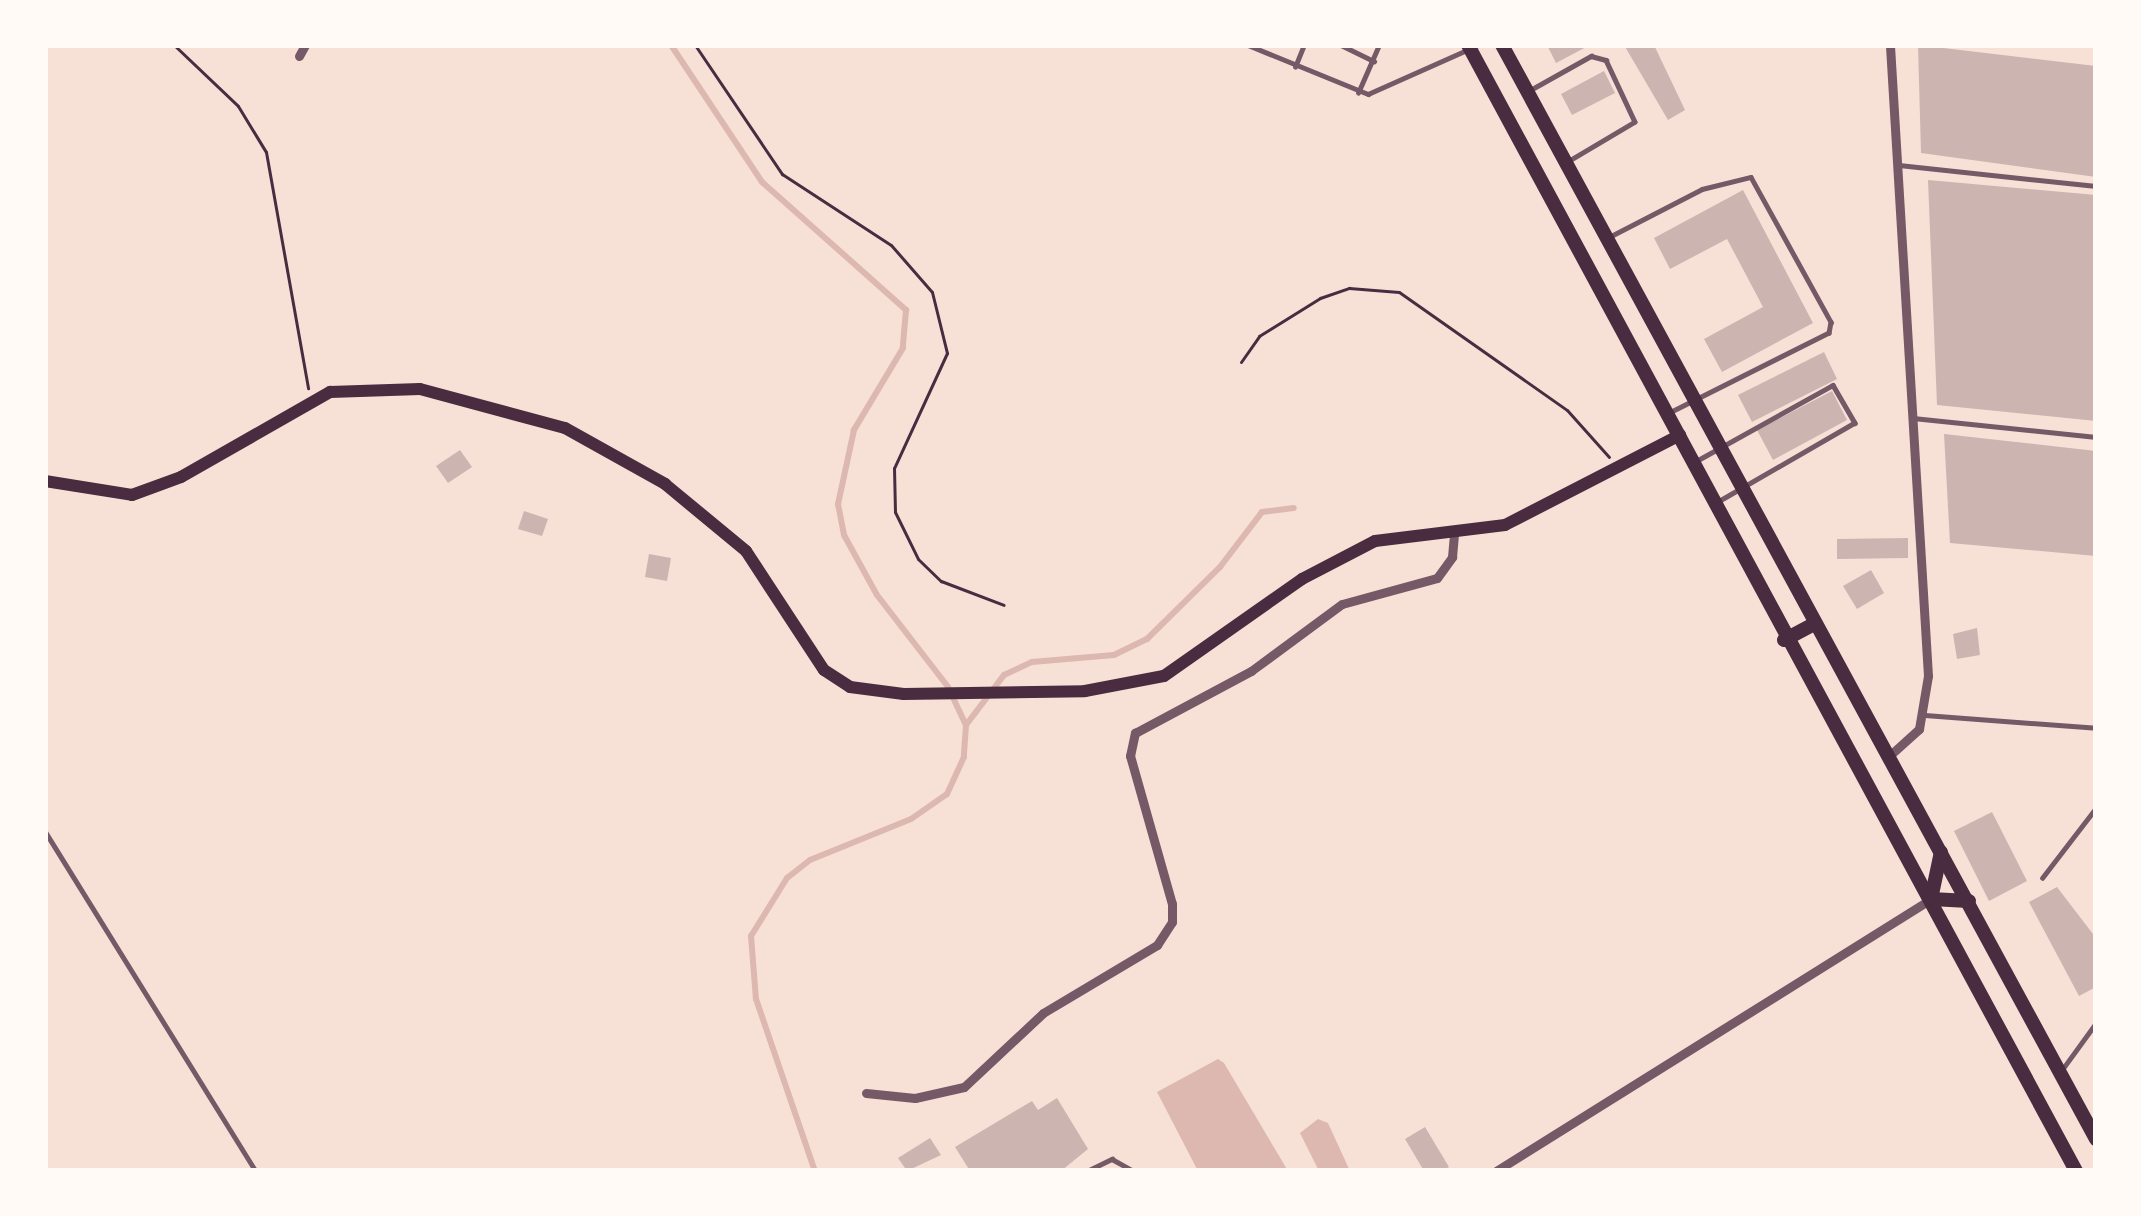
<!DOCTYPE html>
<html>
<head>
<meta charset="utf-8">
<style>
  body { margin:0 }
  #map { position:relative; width:2141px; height:1216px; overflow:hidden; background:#f7e1d7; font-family:"Fira Sans",sans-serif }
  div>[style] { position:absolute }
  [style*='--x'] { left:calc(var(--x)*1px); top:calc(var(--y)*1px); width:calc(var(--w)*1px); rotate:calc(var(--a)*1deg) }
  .water>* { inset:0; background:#dcb8b0 }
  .stream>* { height:6px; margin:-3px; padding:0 3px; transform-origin:3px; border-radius:3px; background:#dcb8b0 }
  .building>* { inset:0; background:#ccb4b1 }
  .path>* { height:3px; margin:-1.5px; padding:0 1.5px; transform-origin:1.5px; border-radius:1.5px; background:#4a2c40 }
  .service>* { height:4.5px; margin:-2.25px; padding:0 2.25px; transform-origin:2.25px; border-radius:2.25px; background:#755966 }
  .minor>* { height:9px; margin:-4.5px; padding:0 4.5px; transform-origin:4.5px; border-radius:4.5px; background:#755966 }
  .secondary>* { height:12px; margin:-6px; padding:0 6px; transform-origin:6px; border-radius:6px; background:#4a2c40 }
  .trunk>* { height:14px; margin:-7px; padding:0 7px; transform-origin:7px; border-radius:7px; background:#4a2c40 }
  span { translate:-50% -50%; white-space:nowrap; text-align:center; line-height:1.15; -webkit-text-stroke:9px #fffaf5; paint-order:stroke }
  .frame { position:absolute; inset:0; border:48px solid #fffaf5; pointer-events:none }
</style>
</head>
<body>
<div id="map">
  <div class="water">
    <div style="clip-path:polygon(1218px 1059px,1224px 1063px,1288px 1171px,1198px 1171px,1157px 1092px)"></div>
    <div style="clip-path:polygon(1318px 1119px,1328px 1123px,1350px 1171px,1319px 1171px,1300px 1133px)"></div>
  </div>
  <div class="stream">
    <div style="--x:671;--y:45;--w:164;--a:56.4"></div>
    <div style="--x:762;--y:182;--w:193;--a:41.6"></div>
    <div style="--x:906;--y:310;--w:38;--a:95"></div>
    <div style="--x:903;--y:348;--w:96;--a:120.9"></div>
    <div style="--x:854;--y:430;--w:76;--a:102.2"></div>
    <div style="--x:838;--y:504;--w:32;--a:79"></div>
    <div style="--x:844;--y:535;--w:68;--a:61.2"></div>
    <div style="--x:877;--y:595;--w:116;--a:52.3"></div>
    <div style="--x:948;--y:687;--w:42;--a:64.7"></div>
    <div style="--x:966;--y:725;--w:32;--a:94"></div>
    <div style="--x:964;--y:757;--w:41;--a:114.7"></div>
    <div style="--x:947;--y:794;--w:44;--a:145.2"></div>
    <div style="--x:911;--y:819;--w:109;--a:157.9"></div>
    <div style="--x:810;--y:860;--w:29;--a:142"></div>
    <div style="--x:787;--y:878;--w:68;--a:121.8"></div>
    <div style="--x:751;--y:936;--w:63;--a:85.5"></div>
    <div style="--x:756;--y:999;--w:182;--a:71.1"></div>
    <div style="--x:966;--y:725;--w:63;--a:-52.8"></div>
    <div style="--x:1004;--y:675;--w:31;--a:-25"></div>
    <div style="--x:1032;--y:662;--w:82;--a:-4.9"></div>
    <div style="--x:1114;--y:655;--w:37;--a:-26"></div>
    <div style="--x:1147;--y:639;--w:103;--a:-44.6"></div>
    <div style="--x:1220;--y:567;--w:69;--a:-52.6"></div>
    <div style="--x:1262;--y:512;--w:32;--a:-7"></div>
  </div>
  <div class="building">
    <div style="clip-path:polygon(1547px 45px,1590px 45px,1556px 63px)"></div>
    <div style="clip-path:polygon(1624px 45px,1654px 45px,1685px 110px,1668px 120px)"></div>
    <div style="clip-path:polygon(1918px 45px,2096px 66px,2096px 177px,1921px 153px)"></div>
    <div style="clip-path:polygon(1604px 71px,1615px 93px,1572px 115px,1561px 94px)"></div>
    <div style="clip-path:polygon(1928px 180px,2096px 195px,2096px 421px,1937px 405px)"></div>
    <div style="clip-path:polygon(1743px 190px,1813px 323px,1722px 372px,1704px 339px,1763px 307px,1727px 239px,1670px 269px,1654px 238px)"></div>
    <div style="clip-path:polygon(1824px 352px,1837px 379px,1752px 422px,1738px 395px)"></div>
    <div style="clip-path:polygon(1832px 391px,1847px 420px,1773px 460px,1757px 430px)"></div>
    <div style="clip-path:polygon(1944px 434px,2096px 451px,2096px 556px,1950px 543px)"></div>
    <div style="clip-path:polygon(460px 450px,472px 467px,448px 483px,436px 466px)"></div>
    <div style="clip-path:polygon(524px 511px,548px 519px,542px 536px,518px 529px)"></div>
    <div style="clip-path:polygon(1908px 538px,1908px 558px,1837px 559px,1837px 539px)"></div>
    <div style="clip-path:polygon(649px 554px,671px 558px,667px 581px,645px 577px)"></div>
    <div style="clip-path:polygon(1871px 570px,1884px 593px,1857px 609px,1843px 586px)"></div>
    <div style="clip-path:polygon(1977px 628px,1980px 655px,1957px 659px,1953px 634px)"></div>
    <div style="clip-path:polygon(1992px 812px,2027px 881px,1989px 901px,1954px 831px)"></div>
    <div style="clip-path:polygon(2057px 887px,2096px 938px,2096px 987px,2079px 996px,2029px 902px)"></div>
    <div style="clip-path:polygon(1057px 1098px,1088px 1149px,1061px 1171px,970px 1171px,955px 1147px,1032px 1101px,1038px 1110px)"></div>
    <div style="clip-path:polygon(1425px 1127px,1449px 1167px,1442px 1171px,1424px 1171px,1405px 1139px)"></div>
    <div style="clip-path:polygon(930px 1138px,941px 1155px,907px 1171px,898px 1158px)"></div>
  </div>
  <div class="path">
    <div style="--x:174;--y:45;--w:88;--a:43.6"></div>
    <div style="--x:238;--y:106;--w:54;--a:58.7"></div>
    <div style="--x:266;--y:152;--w:240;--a:79.9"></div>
    <div style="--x:695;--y:45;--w:156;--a:56"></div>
    <div style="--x:782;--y:174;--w:130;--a:33.1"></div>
    <div style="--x:891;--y:245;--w:62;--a:48.9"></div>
    <div style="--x:932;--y:292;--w:63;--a:76.2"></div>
    <div style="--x:947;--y:353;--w:127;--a:114.7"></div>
    <div style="--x:894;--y:468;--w:44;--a:88.7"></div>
    <div style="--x:895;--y:512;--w:52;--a:63.9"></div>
    <div style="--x:918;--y:559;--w:32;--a:44"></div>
    <div style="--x:941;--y:581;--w:67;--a:20.9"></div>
    <div style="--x:1241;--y:362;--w:32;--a:-55"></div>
    <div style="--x:1259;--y:336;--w:72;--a:-31.9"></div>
    <div style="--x:1320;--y:298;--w:31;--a:-19"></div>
    <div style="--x:1349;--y:288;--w:50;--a:4.6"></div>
    <div style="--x:1399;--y:292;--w:205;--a:35.1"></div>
    <div style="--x:1567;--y:410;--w:63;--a:48.2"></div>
  </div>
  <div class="service">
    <div style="--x:1248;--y:45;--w:130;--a:22.2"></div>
    <div style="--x:1368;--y:94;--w:120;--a:-24"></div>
    <div style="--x:1341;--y:45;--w:37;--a:26"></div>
    <div style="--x:1295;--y:67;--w:24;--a:-68"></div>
    <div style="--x:1532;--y:89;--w:68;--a:-29.2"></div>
    <div style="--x:1591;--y:56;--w:16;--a:15"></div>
    <div style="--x:1606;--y:60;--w:68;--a:64.9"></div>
    <div style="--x:1635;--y:122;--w:74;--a:149.3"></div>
    <div style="--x:1358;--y:93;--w:52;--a:-66.4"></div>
    <div style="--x:1899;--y:165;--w:198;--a:6.1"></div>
    <div style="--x:1611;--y:236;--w:102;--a:-27.3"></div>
    <div style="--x:1702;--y:189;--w:50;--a:-13.8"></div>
    <div style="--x:1751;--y:177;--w:166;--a:61.1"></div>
    <div style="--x:1831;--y:322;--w:11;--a:100"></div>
    <div style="--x:1829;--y:333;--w:179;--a:153.4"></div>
    <div style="--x:1913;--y:418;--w:184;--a:5.9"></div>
    <div style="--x:1698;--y:460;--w:154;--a:-29.1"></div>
    <div style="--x:1833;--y:385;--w:44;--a:59.9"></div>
    <div style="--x:1855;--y:423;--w:156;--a:150"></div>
    <div style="--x:1925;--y:715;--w:171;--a:4.3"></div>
    <div style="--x:45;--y:831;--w:400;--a:58.2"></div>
    <div style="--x:2042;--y:878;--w:88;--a:-52.4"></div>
    <div style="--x:2064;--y:1067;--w:54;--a:-54"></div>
    <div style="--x:1087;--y:1171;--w:28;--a:-26"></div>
    <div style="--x:1112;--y:1159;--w:25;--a:29"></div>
  </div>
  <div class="minor">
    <div style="--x:299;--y:56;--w:13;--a:-61"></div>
    <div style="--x:1888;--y:757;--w:42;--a:-42.1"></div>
    <div style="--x:1919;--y:729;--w:54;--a:-80.4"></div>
    <div style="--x:1928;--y:676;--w:632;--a:-93.45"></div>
    <div style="--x:866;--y:1093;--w:49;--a:5.8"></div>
    <div style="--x:915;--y:1098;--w:50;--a:-12.7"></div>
    <div style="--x:964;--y:1087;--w:108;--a:-43.1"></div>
    <div style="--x:1043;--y:1013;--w:133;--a:-30.8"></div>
    <div style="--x:1157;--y:945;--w:27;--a:-57"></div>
    <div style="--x:1172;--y:922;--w:18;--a:-90"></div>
    <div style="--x:1172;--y:904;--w:154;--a:-105.8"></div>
    <div style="--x:1130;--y:756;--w:24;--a:-78"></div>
    <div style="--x:1135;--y:733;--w:132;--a:-28.1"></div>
    <div style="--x:1251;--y:671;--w:113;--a:-36.4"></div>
    <div style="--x:1342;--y:604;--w:98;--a:-15.3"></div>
    <div style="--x:1437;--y:578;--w:26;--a:-54"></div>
    <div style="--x:1452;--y:557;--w:25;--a:-85"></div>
    <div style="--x:1496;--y:1171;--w:513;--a:-32.02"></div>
  </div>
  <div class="secondary">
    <div style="--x:45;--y:481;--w:88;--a:9.1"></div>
    <div style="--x:132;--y:495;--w:52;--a:-20.2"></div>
    <div style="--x:181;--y:477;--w:172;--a:-29.7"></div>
    <div style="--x:330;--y:392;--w:90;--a:-1.9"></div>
    <div style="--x:420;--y:389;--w:150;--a:15.1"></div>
    <div style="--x:565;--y:428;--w:115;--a:29.2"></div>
    <div style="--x:665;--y:484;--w:105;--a:39.6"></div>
    <div style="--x:746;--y:551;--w:142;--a:56.8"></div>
    <div style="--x:824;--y:670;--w:31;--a:33"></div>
    <div style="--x:850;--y:687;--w:54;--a:7.4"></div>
    <div style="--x:904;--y:694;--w:181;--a:-0.9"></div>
    <div style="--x:1085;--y:691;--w:80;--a:-10.8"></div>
    <div style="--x:1164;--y:676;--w:169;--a:-35.1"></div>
    <div style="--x:1302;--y:579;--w:82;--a:-27.5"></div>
    <div style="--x:1375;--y:541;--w:131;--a:-7"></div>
    <div style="--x:1505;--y:525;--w:197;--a:-27.2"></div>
  </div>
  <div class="trunk">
    <div style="--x:1468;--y:45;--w:1280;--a:61.63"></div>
    <div style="--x:1502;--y:45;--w:1245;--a:61.5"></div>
    <div style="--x:1784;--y:640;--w:34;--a:-28"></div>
    <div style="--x:1931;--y:899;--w:48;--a:-78"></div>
    <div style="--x:1931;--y:899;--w:38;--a:3"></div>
  </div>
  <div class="frame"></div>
</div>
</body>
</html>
